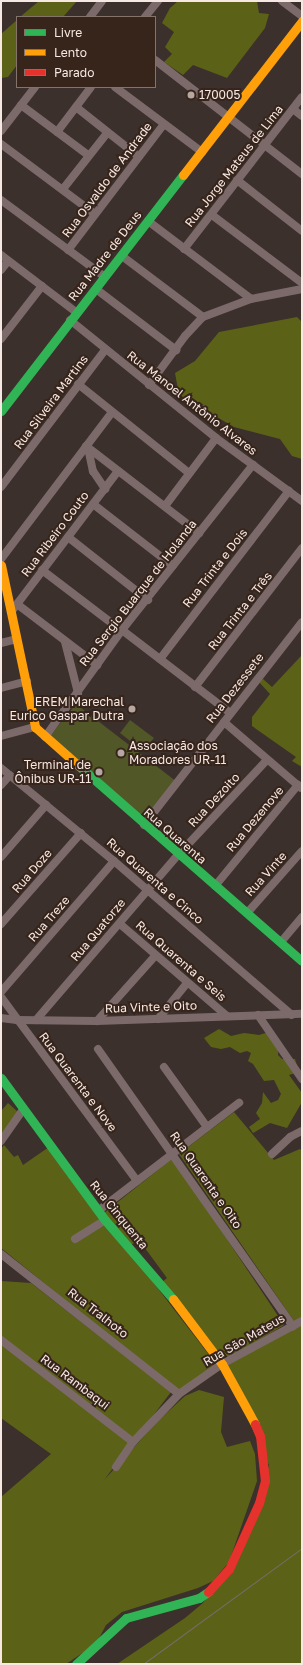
<!DOCTYPE html>
<html>
<head>
<meta charset="utf-8">
<style>
  body { margin:0 }
  #map { position:relative; width:303px; height:1665px; overflow:hidden; background:#3b302b; font-family:"Golos Text",sans-serif }
  div>[style] { position:absolute }
  [style*='--x'] { left:calc(var(--x)*1px); top:calc(var(--y)*1px); width:calc(var(--w)*1px); rotate:calc(var(--a)*1deg) }
  .green>* { inset:0; background:#515727 }
  .forest>* { inset:0; background:#5b6217 }
  .street>* { height:8px; margin:-4px; padding:0 4px; transform-origin:4px; border-radius:4px; background:#7c6a6a }
  .fast>* { height:9px; margin:-4.5px; padding:0 4.5px; transform-origin:4.5px; border-radius:4.5px; background:#30b455 }
  .slow>* { height:9px; margin:-4.5px; padding:0 4.5px; transform-origin:4.5px; border-radius:4.5px; background:#ff9f0a }
  .jam>* { height:9px; margin:-4.5px; padding:0 4.5px; transform-origin:4.5px; border-radius:4.5px; background:#e5322d }
  .tram>* { height:1px; margin:-0.5px; padding:0 0.5px; transform-origin:0.5px; border-radius:0.5px; background:#776b69 }
  .dots>* { width:11px; height:11px; translate:-50% -50%; box-sizing:border-box; border:2px solid #37241b; border-radius:50% }
  span { translate:-50% -50%; white-space:nowrap; text-align:center; line-height:1.15; -webkit-text-stroke:4px #37241b; paint-order:stroke }
  .poi-label { font-size:12px; color:#f6e9e3 }
  .left { translate:0 -50%; text-align:left }
  .right { translate:-100% -50%; text-align:right }
  .street-label { font-size:12px; color:#f6e9e3 }
  .frame { position:absolute; inset:0; border:2px solid #f6e9e3; pointer-events:none }
  .legend { position:absolute; left:16px; top:16px; width:140px; height:72px; box-sizing:border-box; background:#37241b; border:1px solid #83736b; margin:0; padding:5px 7px; list-style:none; font-size:12px; color:#f6e9e3 }
  .legend li { display:flex; align-items:center; gap:8px; height:20px }
  .legend b { width:20px; border:1px solid #83736b }
</style>
</head>
<body>
<div id="map">
  <div class="green">
    <div style="clip-path:polygon(76px 704px,177px 782px,144px 819px,49px 737px)"></div>
    <div style="clip-path:polygon(130px 720px,154px 738px,143px 751px,120px 733px)"></div>
  </div>
  <div class="forest">
    <div style="clip-path:polygon(39px 1px,77px 1px,63px 17px,20px 17px)"></div>
    <div style="clip-path:polygon(178px 1px,257px 1px,259px 13px,269px 14px,265px 28px,227px 78px,193px 65px,183px 75px,164px 62px,172px 54px,165px 47px,174px 32px,162px 23px,170px 8px)"></div>
    <div style="clip-path:polygon(17px 20px,17px 65px,8px 77px,1px 78px,1px 34px)"></div>
    <div style="clip-path:polygon(297px 317px,302px 322px,302px 459px,292px 456px,280px 439px,234px 427px,179px 395px,175px 373px,195px 361px,219px 332px)"></div>
    <div style="clip-path:polygon(302px 655px,302px 767px,292px 761px,296px 757px,252px 726px,252px 717px,270px 694px,259px 682px,263px 679px,272px 687px)"></div>
    <div style="clip-path:polygon(219px 1029px,231px 1036px,244px 1033px,259px 1035px,269px 1032px,279px 1046px,278px 1055px,282px 1059px,295px 1059px,299px 1072px,289px 1075px,302px 1093px,302px 1102px,287px 1128px,270px 1123px,253px 1133px,249px 1127px,260px 1119px,256px 1113px,262px 1103px,263px 1092px,271px 1103px,278px 1100px,281px 1094px,274px 1080px,264px 1081px,253px 1064px,248px 1061px,251px 1053px,247px 1051px,240px 1053px,230px 1047px,221px 1049px,211px 1047px,204px 1038px)"></div>
    <div style="clip-path:polygon(8px 1103px,18px 1112px,1px 1136px,1px 1111px)"></div>
    <div style="clip-path:polygon(234px 1112px,274px 1160px,300px 1149px,302px 1151px,302px 1317px,294px 1321px,179px 1154px)"></div>
    <div style="clip-path:polygon(4px 1145px,14px 1157px,18px 1155px,23px 1165px,49px 1147px,216px 1364px,179px 1392px,1px 1248px,1px 1149px)"></div>
    <div style="clip-path:polygon(173px 1158px,284px 1325px,225px 1360px,161px 1283px,167px 1278px,139px 1240px,129px 1246px,104px 1213px)"></div>
    <div style="clip-path:polygon(1px 1281px,31px 1283px,171px 1392px,104px 1480px,159px 1420px,185px 1396px,199px 1390px,224px 1397px,221px 1432px,227px 1447px,250px 1441px,255px 1454px,257px 1481px,229px 1562px,213px 1581px,198px 1588px,122px 1612px,106px 1625px,96px 1644px,66px 1664px,1px 1664px,1px 1497px,51px 1454px,1px 1418px)"></div>
    <div style="clip-path:polygon(302px 1323px,302px 1664px,117px 1664px,185px 1618px,203px 1603px,251px 1532px,269px 1465px,222px 1364px)"></div>
  </div>
  <div class="street">
    <div style="--x:282;--y:1;--w:25;--a:37"></div>
    <div style="--x:90;--y:17;--w:20;--a:-53"></div>
    <div style="--x:145;--y:17;--w:21;--a:-51"></div>
    <div style="--x:155;--y:60;--w:186;--a:37.8"></div>
    <div style="--x:115;--y:87;--w:109;--a:36.8"></div>
    <div style="--x:21;--y:105;--w:84;--a:36.7"></div>
    <div style="--x:76;--y:107;--w:80;--a:38.4"></div>
    <div style="--x:293;--y:109;--w:11;--a:38"></div>
    <div style="--x:1;--y:131;--w:56;--a:-52.3"></div>
    <div style="--x:57;--y:132;--w:56;--a:-52.9"></div>
    <div style="--x:1;--y:144;--w:117;--a:36.7"></div>
    <div style="--x:237;--y:180;--w:83;--a:38.1"></div>
    <div style="--x:63;--y:189;--w:71;--a:-51.8"></div>
    <div style="--x:1;--y:200;--w:129;--a:36.5"></div>
    <div style="--x:212;--y:215;--w:113;--a:37.1"></div>
    <div style="--x:148;--y:221;--w:129;--a:37.1"></div>
    <div style="--x:184;--y:249;--w:192;--a:-52.2"></div>
    <div style="--x:68;--y:250;--w:158;--a:-52.7"></div>
    <div style="--x:1;--y:255;--w:96;--a:37.3"></div>
    <div style="--x:122;--y:256;--w:101;--a:37"></div>
    <div style="--x:1;--y:270;--w:11;--a:-52"></div>
    <div style="--x:96;--y:289;--w:101;--a:37.3"></div>
    <div style="--x:70;--y:320;--w:188;--a:38.9"></div>
    <div style="--x:216;--y:438;--w:107;--a:36.2"></div>
    <div style="--x:1;--y:339;--w:67;--a:-52.3"></div>
    <div style="--x:78;--y:384;--w:142;--a:38.7"></div>
    <div style="--x:149;--y:385;--w:61;--a:-53.7"></div>
    <div style="--x:185;--y:336;--w:26;--a:-47"></div>
    <div style="--x:203;--y:317;--w:51;--a:-20.6"></div>
    <div style="--x:251;--y:299;--w:52;--a:-11.1"></div>
    <div style="--x:86;--y:446;--w:143;--a:37.6"></div>
    <div style="--x:88;--y:448;--w:24;--a:78"></div>
    <div style="--x:93;--y:471;--w:22;--a:56"></div>
    <div style="--x:1;--y:487;--w:172;--a:-52.8"></div>
    <div style="--x:93;--y:504;--w:101;--a:37.8"></div>
    <div style="--x:165;--y:506;--w:85;--a:-53.1"></div>
    <div style="--x:68;--y:537;--w:102;--a:38.2"></div>
    <div style="--x:1;--y:559;--w:184;--a:-52.9"></div>
    <div style="--x:42;--y:570;--w:101;--a:37.3"></div>
    <div style="--x:17;--y:604;--w:101;--a:37.3"></div>
    <div style="--x:11;--y:612;--w:177;--a:-52.8"></div>
    <div style="--x:122;--y:630;--w:136;--a:37.5"></div>
    <div style="--x:65;--y:642;--w:53;--a:75.7"></div>
    <div style="--x:1;--y:643;--w:16;--a:-14"></div>
    <div style="--x:160;--y:659;--w:212;--a:-52.5"></div>
    <div style="--x:195;--y:687;--w:175;--a:-52.4"></div>
    <div style="--x:1;--y:688;--w:27;--a:-15"></div>
    <div style="--x:224;--y:722;--w:101;--a:40.6"></div>
    <div style="--x:1;--y:736;--w:35;--a:-15"></div>
    <div style="--x:45;--y:737;--w:132;--a:-54.3"></div>
    <div style="--x:122;--y:630;--w:211;--a:-51.6"></div>
    <div style="--x:1;--y:768;--w:146;--a:39.5"></div>
    <div style="--x:114;--y:861;--w:235;--a:40.9"></div>
    <div style="--x:1;--y:785;--w:13;--a:-48"></div>
    <div style="--x:144;--y:825;--w:257;--a:-52.1"></div>
    <div style="--x:1;--y:857;--w:69;--a:-49.1"></div>
    <div style="--x:215;--y:886;--w:131;--a:-50.6"></div>
    <div style="--x:248;--y:912;--w:81;--a:-48.5"></div>
    <div style="--x:1;--y:924;--w:121;--a:-48.7"></div>
    <div style="--x:120;--y:924;--w:141;--a:40.7"></div>
    <div style="--x:281;--y:942;--w:33;--a:-50"></div>
    <div style="--x:1;--y:992;--w:173;--a:-49.2"></div>
    <div style="--x:1;--y:997;--w:229;--a:53.5"></div>
    <div style="--x:258;--y:1015;--w:78;--a:55.5"></div>
    <div style="--x:1;--y:1018;--w:16;--a:7"></div>
    <div style="--x:17;--y:1020;--w:80;--a:0.7"></div>
    <div style="--x:97;--y:1021;--w:205;--a:-2"></div>
    <div style="--x:158;--y:1019;--w:46;--a:-51.1"></div>
    <div style="--x:36;--y:1020;--w:218;--a:-49.3"></div>
    <div style="--x:178;--y:855;--w:130;--a:-46.9"></div>
    <div style="--x:97;--y:1021;--w:87;--a:-48.3"></div>
    <div style="--x:98;--y:1049;--w:339;--a:54.9"></div>
    <div style="--x:164;--y:1067;--w:74;--a:54.4"></div>
    <div style="--x:1;--y:1141;--w:38;--a:-55"></div>
    <div style="--x:272;--y:1154;--w:25;--a:-43"></div>
    <div style="--x:290;--y:1137;--w:13;--a:-27"></div>
    <div style="--x:98;--y:1211;--w:178;--a:-37.5"></div>
    <div style="--x:75;--y:1239;--w:36;--a:-32"></div>
    <div style="--x:1;--y:1254;--w:226;--a:38.2"></div>
    <div style="--x:1;--y:1340;--w:167;--a:37.7"></div>
    <div style="--x:116;--y:1467;--w:30;--a:-56"></div>
    <div style="--x:133;--y:1442;--w:66;--a:-46.2"></div>
    <div style="--x:179;--y:1394;--w:52;--a:-34.9"></div>
    <div style="--x:222;--y:1364;--w:91;--a:-28.3"></div>
  </div>
  <div class="fast">
    <div style="--x:1;--y:411;--w:298;--a:-52.4"></div>
    <div style="--x:79;--y:766;--w:296;--a:41.2"></div>
    <div style="--x:1;--y:1078;--w:176;--a:53.8"></div>
    <div style="--x:105;--y:1220;--w:104;--a:49.3"></div>
    <div style="--x:76;--y:1664;--w:68;--a:-42.6"></div>
    <div style="--x:126;--y:1618;--w:76;--a:-15.3"></div>
    <div style="--x:199;--y:1598;--w:11;--a:-34"></div>
  </div>
  <div class="slow">
    <div style="--x:183;--y:175;--w:195;--a:-52.3"></div>
    <div style="--x:1;--y:565;--w:166;--a:78.1"></div>
    <div style="--x:35;--y:727;--w:59;--a:41.6"></div>
    <div style="--x:173;--y:1299;--w:81;--a:53"></div>
    <div style="--x:222;--y:1364;--w:68;--a:61.2"></div>
  </div>
  <div class="jam">
    <div style="--x:208;--y:1592;--w:31;--a:-48"></div>
    <div style="--x:229;--y:1569;--w:72;--a:-65.6"></div>
    <div style="--x:259;--y:1503;--w:23;--a:-75"></div>
    <div style="--x:265;--y:1481;--w:45;--a:-96.3"></div>
    <div style="--x:260;--y:1436;--w:13;--a:-113"></div>
  </div>
  <div class="tram">
    <div style="--x:143;--y:1664;--w:197;--a:-36.1"></div>
  </div>
  <div class="dots">
    <div style="left:191px;top:95px;background:#b5a8a3"></div>
    <div style="left:132px;top:709px;background:#b5a8a3"></div>
    <div style="left:121px;top:753px;background:#b5a8a3"></div>
    <div style="left:99px;top:772px;background:#b5a8a3"></div>
  </div>
  <div class="poi-label">
    <span class="left" style="left:199px;top:95px">170005</span>
    <span class="right" style="left:124px;top:709px">EREM Marechal<br>Eurico Gaspar Dutra</span>
    <span class="left" style="left:129px;top:753px">Associação dos<br>Moradores UR-11</span>
    <span class="right" style="left:91px;top:772px">Terminal de<br>Ônibus UR-11</span>
  </div>
  <div class="street-label">
    <span style="left:234px;top:166px;rotate:-52deg">Rua Jorge Mateus de Lima</span>
    <span style="left:107px;top:180px;rotate:-53deg">Rua Osvaldo de Andrade</span>
    <span style="left:105px;top:256px;rotate:-52deg">Rua Madre de Deus</span>
    <span style="left:51px;top:402px;rotate:-53deg">Rua Silveira Martins</span>
    <span style="left:192px;top:403px;rotate:38deg">Rua Manoel Antônio Alvares</span>
    <span style="left:55px;top:534px;rotate:-53deg">Rua Ribeiro Couto</span>
    <span style="left:215px;top:568px;rotate:-52deg">Rua Trinta e Dois</span>
    <span style="left:138px;top:593px;rotate:-52deg">Rua Sergio Buarque de Holanda</span>
    <span style="left:240px;top:611px;rotate:-52deg">Rua Trinta e Três</span>
    <span style="left:235px;top:688px;rotate:-52deg">Rua Dezessete</span>
    <span style="left:214px;top:800px;rotate:-47deg">Rua Dezoito</span>
    <span style="left:255px;top:819px;rotate:-50deg">Rua Dezenove</span>
    <span style="left:175px;top:836px;rotate:41deg">Rua Quarenta</span>
    <span style="left:32px;top:871px;rotate:-49deg">Rua Doze</span>
    <span style="left:266px;top:874px;rotate:-48deg">Rua Vinte</span>
    <span style="left:155px;top:881px;rotate:41deg">Rua Quarenta e Cinco</span>
    <span style="left:49px;top:919px;rotate:-49deg">Rua Treze</span>
    <span style="left:98px;top:930px;rotate:-50deg">Rua Quatorze</span>
    <span style="left:181px;top:961px;rotate:41deg">Rua Quarenta e Seis</span>
    <span style="left:151px;top:1007px;rotate:-2deg">Rua Vinte e Oito</span>
    <span style="left:78px;top:1082px;rotate:53deg">Rua Quarenta e Nove</span>
    <span style="left:206px;top:1180px;rotate:55deg">Rua Quarenta e Oito</span>
    <span style="left:119px;top:1215px;rotate:51deg">Rua Cinquenta</span>
    <span style="left:98px;top:1313px;rotate:38deg">Rua Tralhoto</span>
    <span style="left:244px;top:1340px;rotate:-30deg">Rua São Mateus</span>
    <span style="left:75px;top:1382px;rotate:37deg">Rua Rambaqui</span>
  </div>
  <div class="frame"></div>
  <ul class="legend">
  <li><b style="height:5px;background:#30b455"></b>Livre</li>
  <li><b style="height:5px;background:#ff9f0a"></b>Lento</li>
  <li><b style="height:5px;background:#e5322d"></b>Parado</li>
  </ul>
</div>
</body>
</html>
